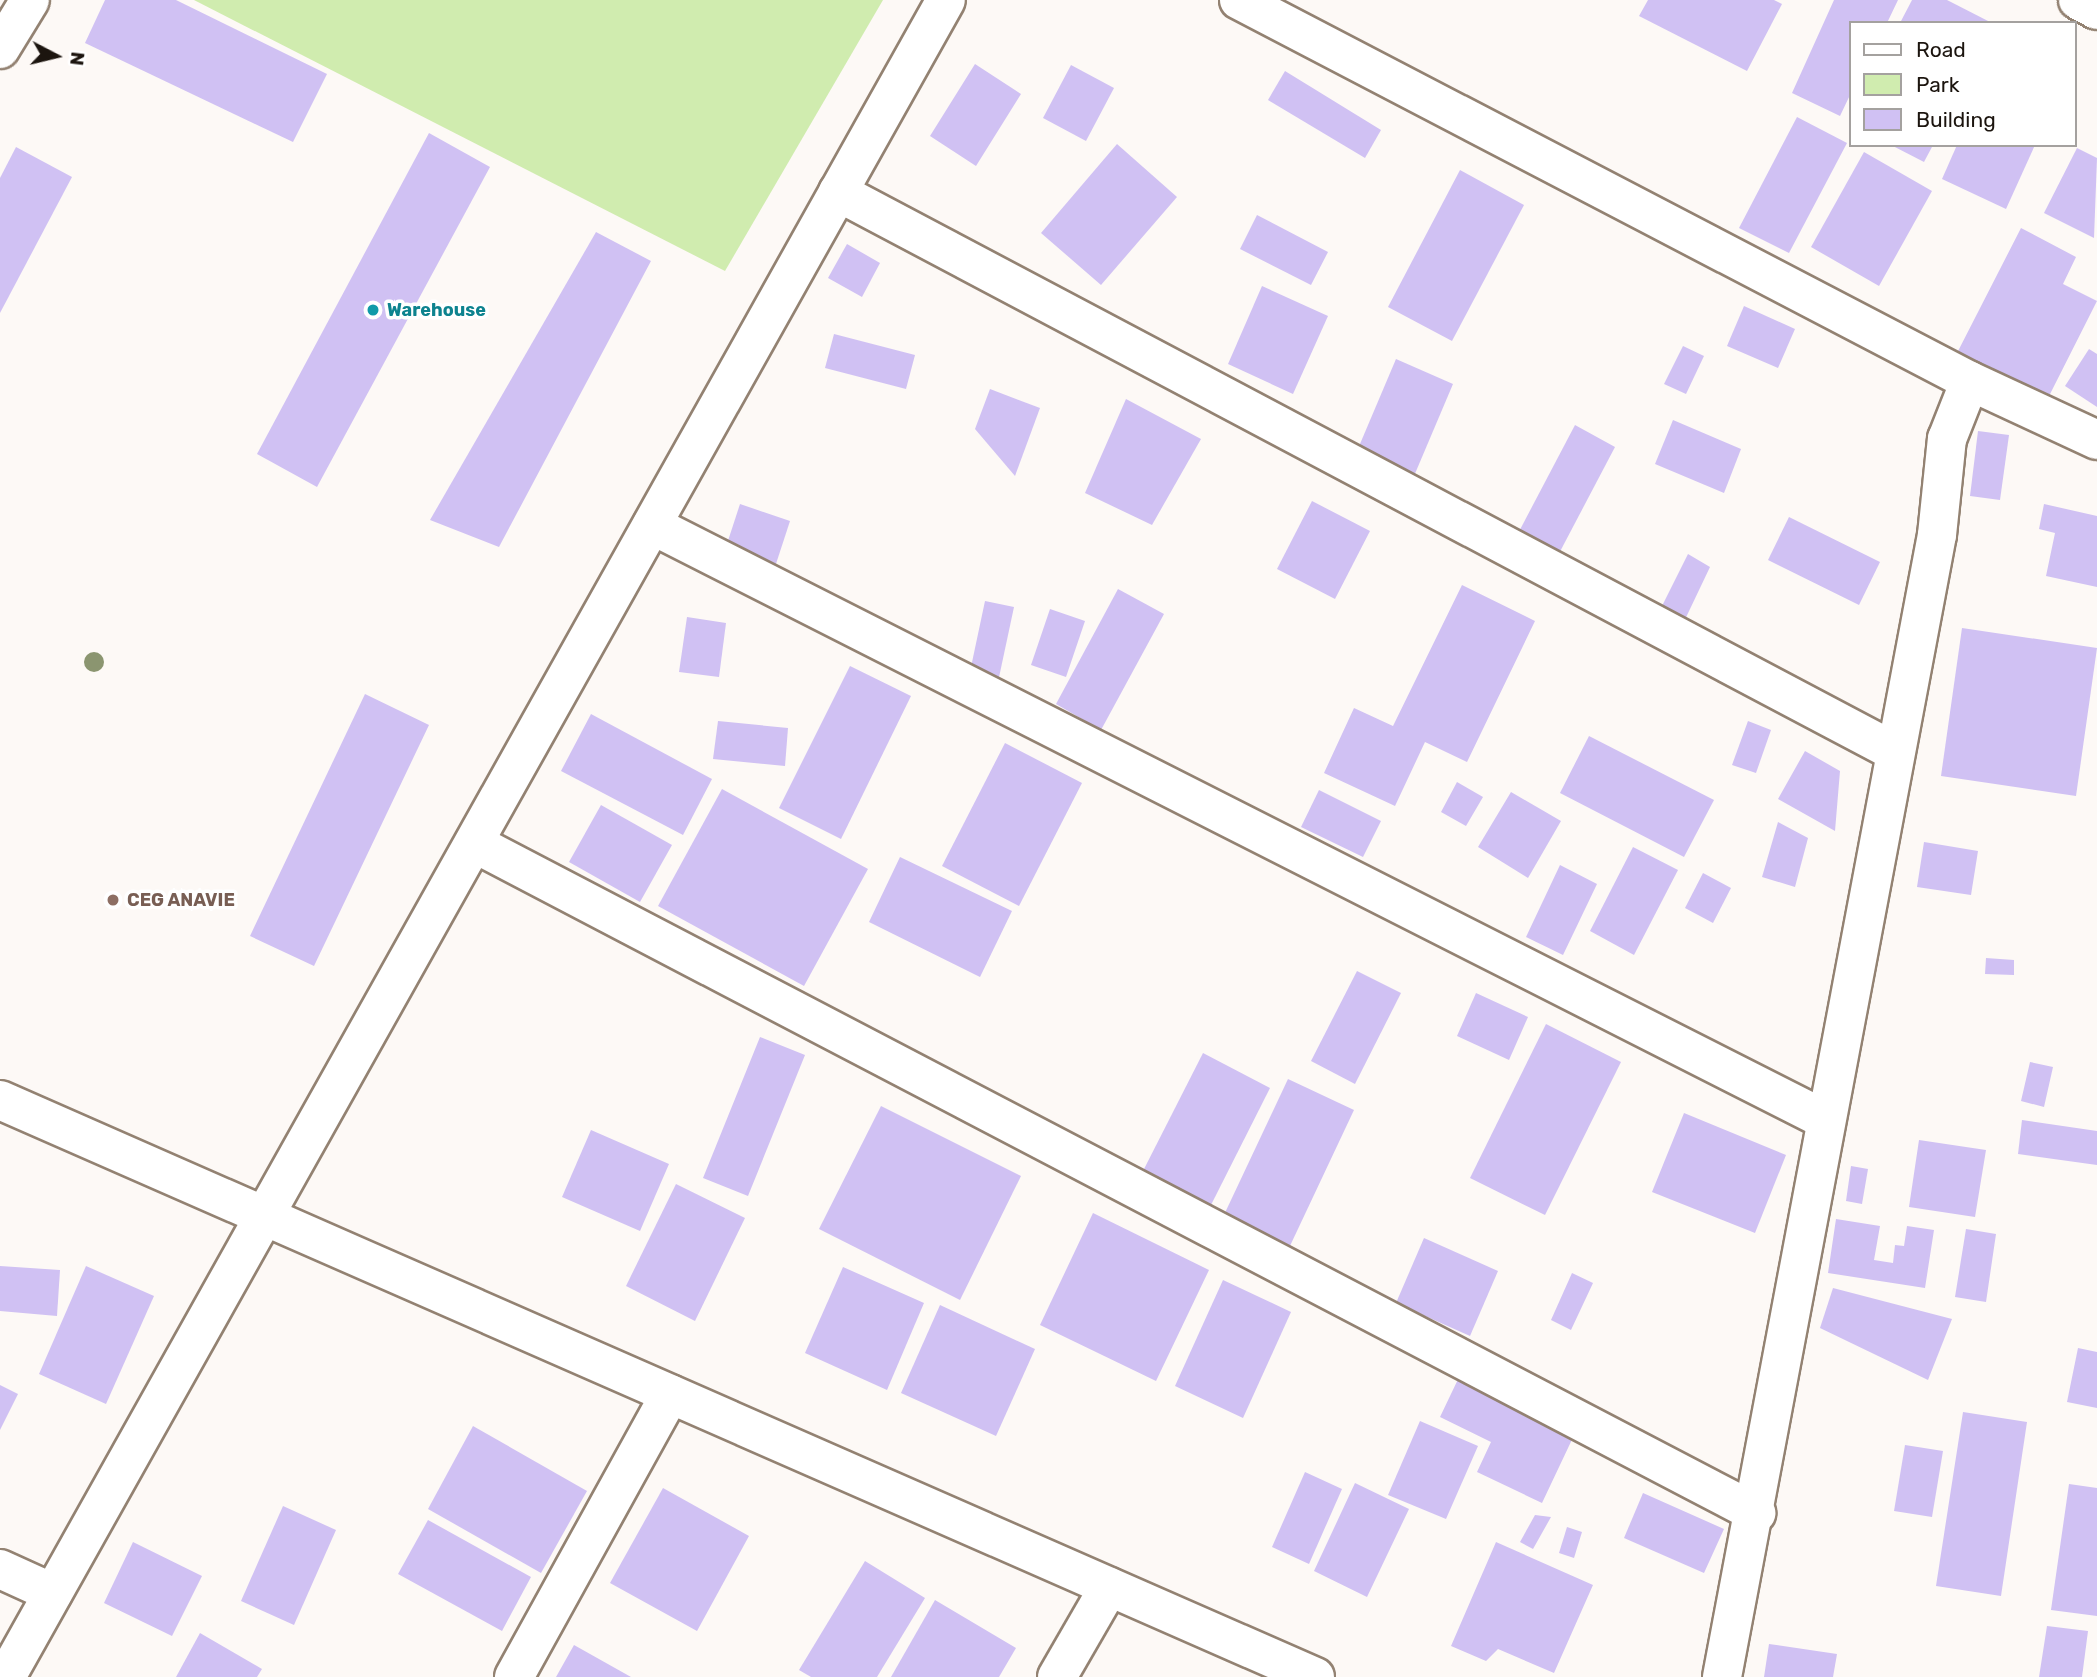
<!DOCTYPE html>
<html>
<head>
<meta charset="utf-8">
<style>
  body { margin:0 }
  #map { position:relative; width:2097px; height:1677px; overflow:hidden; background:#fdf9f6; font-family:Rubik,sans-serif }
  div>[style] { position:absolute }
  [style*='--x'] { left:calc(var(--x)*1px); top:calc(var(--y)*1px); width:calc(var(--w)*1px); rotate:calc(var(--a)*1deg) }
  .green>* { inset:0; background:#d0ecaf }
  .building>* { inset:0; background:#d0c1f3 }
  .roads { filter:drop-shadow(2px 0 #938272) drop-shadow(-2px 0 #938272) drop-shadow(0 2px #938272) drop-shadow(0 -2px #938272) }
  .minor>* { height:38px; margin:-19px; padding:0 19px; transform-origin:19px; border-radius:19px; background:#fff }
  .trees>* { width:20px; height:20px; margin:-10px; border-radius:50%; background:#8b9570 }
  .dots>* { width:19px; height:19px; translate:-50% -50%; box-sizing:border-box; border:4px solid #fff; border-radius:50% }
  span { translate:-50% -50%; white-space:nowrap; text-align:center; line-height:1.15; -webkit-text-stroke:7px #fff; paint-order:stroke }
  .culture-label { font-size:18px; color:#0d838f; font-weight:700 }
  .left { translate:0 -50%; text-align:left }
  .education-label { font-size:18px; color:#785e54; font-weight:700 }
  .legend { position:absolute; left:1849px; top:21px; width:228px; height:126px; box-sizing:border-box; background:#fff; border:2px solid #a4a19f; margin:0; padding:9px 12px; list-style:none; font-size:21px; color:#1c150f }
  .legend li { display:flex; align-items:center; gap:14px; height:35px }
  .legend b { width:35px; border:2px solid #a4a19f }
  .north { position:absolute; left:21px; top:21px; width:70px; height:70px; -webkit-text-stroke:5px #fff; paint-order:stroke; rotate:97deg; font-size:19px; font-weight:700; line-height:28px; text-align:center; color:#1c150f }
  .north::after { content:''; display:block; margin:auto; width:24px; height:32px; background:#1c150f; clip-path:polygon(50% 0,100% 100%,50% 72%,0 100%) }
</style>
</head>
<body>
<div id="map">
  <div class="green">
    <div style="clip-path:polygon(194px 0,883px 0,725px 271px)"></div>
  </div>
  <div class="building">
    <div style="clip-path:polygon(105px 0,176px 0,327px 74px,293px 142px,85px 43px)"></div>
    <div style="clip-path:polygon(1648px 0,1774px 0,1782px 4px,1747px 71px,1639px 16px)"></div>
    <div style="clip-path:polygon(1834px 0,1898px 0,1887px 23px,1850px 23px,1850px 95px,1840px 116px,1792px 93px)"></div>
    <div style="clip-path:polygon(1912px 0,1947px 0,1992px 23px,1900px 23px)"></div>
    <div style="clip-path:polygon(975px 64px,1021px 94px,976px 166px,930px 136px)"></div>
    <div style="clip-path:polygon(1071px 65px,1114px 88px,1086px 141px,1043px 118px)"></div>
    <div style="clip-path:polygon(1285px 71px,1381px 130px,1365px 158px,1268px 100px)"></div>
    <div style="clip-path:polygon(1797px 117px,1847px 143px,1789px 253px,1739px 228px)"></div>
    <div style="clip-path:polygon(429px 133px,490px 167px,317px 487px,257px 454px)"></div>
    <div style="clip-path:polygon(1117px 144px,1177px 197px,1101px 285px,1041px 233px)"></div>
    <div style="clip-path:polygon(1891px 145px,1933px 145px,1924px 162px)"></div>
    <div style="clip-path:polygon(1957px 145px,2035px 145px,2006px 209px,1942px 179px)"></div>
    <div style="clip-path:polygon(16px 147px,72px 177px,0 313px,0 178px)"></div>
    <div style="clip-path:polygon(2077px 148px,2097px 158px,2094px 238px,2044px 213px)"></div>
    <div style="clip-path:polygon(1864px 152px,1932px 191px,1879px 286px,1811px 247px)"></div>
    <div style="clip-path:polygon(1460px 170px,1524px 205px,1452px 341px,1388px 307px)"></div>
    <div style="clip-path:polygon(1257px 215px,1328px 252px,1311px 285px,1240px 249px)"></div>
    <div style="clip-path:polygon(2021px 228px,2076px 257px,2063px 284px,2097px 301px,2045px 404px,1955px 357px)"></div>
    <div style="clip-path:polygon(596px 232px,651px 261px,499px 547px,430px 520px)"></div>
    <div style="clip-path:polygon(847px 244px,880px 263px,862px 297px,828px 278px)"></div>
    <div style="clip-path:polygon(1262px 286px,1328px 316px,1293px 394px,1228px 364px)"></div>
    <div style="clip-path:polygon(1744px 306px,1795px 329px,1778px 368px,1727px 346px)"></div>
    <div style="clip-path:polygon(834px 334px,915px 355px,906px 389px,825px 368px)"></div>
    <div style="clip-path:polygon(1683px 346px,1704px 356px,1686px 394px,1664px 384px)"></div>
    <div style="clip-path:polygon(2089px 349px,2097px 354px,2097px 407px,2065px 386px)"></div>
    <div style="clip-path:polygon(1396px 359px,1453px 384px,1414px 476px,1357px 451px)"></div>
    <div style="clip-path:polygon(990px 389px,1040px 408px,1015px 476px,975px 429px)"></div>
    <div style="clip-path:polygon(1126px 399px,1201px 439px,1152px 525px,1085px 493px)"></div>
    <div style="clip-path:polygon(1673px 420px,1741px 449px,1724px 493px,1655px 464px)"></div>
    <div style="clip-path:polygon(1575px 425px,1615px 447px,1554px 563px,1514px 541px)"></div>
    <div style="clip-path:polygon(1978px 431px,2009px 435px,2000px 500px,1970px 496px)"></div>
    <div style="clip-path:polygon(1312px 501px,1370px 531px,1335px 599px,1277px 569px)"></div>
    <div style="clip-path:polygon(740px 504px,790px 521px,774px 570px,724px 553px)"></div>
    <div style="clip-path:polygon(2044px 504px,2097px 516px,2097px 587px,2046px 576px,2055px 533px,2039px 529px)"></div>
    <div style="clip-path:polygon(1789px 517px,1880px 562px,1859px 605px,1768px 560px)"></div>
    <div style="clip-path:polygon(1688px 554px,1710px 567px,1680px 630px,1657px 616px)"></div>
    <div style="clip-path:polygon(1462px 585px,1535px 621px,1467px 762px,1425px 742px,1395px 806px,1324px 773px,1354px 708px,1393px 726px)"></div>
    <div style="clip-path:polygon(1118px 589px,1164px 614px,1101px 730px,1056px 704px)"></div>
    <div style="clip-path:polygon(985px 601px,1014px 607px,998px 682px,971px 667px)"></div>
    <div style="clip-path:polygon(1050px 609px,1085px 621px,1066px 677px,1031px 665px)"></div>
    <div style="clip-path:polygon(687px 617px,726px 623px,719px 677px,679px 672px)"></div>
    <div style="clip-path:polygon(1962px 628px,2097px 648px,2076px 796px,1941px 776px)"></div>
    <div style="clip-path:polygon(850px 666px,911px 696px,841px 839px,779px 808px)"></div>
    <div style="clip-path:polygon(365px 694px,429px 725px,314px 966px,250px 936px)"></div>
    <div style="clip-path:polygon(591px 714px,712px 779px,683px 835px,561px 771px)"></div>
    <div style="clip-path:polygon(718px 721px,788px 728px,785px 766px,713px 759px)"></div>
    <div style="clip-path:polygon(1748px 721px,1771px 730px,1756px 773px,1732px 765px)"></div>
    <div style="clip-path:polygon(1589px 736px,1714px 800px,1684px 857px,1560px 793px)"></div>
    <div style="clip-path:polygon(1005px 743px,1082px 783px,1019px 906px,942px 866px)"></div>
    <div style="clip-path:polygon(1805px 751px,1840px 771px,1835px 831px,1778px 799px)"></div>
    <div style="clip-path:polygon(1457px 782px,1483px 797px,1466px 826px,1441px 812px)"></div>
    <div style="clip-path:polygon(722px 789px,868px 869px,804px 986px,658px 906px)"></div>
    <div style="clip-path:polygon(1319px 790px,1381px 821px,1363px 857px,1301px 827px)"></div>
    <div style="clip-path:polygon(1511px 792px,1561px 821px,1528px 878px,1478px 847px)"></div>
    <div style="clip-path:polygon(601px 805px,672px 845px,640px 902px,569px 862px)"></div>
    <div style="clip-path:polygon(1778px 822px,1808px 838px,1795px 887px,1762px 877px)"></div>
    <div style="clip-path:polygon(1924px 842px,1978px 851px,1971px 895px,1917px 887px)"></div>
    <div style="clip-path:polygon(1633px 847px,1678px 870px,1634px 955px,1590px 931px)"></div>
    <div style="clip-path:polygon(900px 857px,1012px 911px,980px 977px,869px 922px)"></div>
    <div style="clip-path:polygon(1560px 865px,1597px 884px,1563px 955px,1526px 937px)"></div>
    <div style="clip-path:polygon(1703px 873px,1731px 888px,1713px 923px,1685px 908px)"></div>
    <div style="clip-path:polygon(1986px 958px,2014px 960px,2014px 975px,1985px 974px)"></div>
    <div style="clip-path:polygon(1357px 971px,1401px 993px,1355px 1084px,1311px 1061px)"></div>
    <div style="clip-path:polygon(1476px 993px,1528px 1017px,1509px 1060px,1457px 1036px)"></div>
    <div style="clip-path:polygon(1546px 1024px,1621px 1062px,1545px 1215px,1470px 1178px)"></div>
    <div style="clip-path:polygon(760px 1037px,805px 1055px,748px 1196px,703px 1178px)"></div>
    <div style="clip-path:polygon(1203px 1053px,1270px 1088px,1211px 1205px,1143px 1171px)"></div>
    <div style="clip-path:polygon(2030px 1062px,2053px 1067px,2044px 1107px,2021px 1101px)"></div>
    <div style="clip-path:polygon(1288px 1079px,1354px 1110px,1289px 1248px,1223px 1217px)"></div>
    <div style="clip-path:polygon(881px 1106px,1021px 1176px,960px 1300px,819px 1229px)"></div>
    <div style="clip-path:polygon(1684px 1113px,1786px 1155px,1755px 1233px,1652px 1192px)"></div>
    <div style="clip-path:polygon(2022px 1120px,2097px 1131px,2097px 1165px,2018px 1154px)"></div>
    <div style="clip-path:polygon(591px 1130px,669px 1164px,640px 1231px,562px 1197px)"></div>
    <div style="clip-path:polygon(1919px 1140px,1986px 1150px,1975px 1217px,1909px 1207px)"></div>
    <div style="clip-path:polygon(1851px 1166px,1868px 1169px,1862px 1204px,1846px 1201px)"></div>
    <div style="clip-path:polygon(676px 1184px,745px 1218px,695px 1321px,626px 1286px)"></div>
    <div style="clip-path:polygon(1093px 1213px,1209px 1270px,1156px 1381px,1040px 1325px)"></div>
    <div style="clip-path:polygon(1836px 1219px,1880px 1226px,1874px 1260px,1893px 1263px,1895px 1245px,1904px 1246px,1907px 1226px,1934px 1230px,1925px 1288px,1828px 1273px)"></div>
    <div style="clip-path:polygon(1966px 1229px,1996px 1234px,1986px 1302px,1955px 1297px)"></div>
    <div style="clip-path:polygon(1424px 1238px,1498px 1271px,1470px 1336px,1396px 1303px)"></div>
    <div style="clip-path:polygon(0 1266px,60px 1270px,57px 1316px,0 1311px)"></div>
    <div style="clip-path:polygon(86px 1266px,154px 1296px,106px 1404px,39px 1374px)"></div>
    <div style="clip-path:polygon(843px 1267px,924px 1303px,887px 1390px,805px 1353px)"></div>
    <div style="clip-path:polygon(1572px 1273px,1593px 1283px,1571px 1330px,1551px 1320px)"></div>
    <div style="clip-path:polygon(1223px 1280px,1291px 1312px,1243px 1418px,1175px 1386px)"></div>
    <div style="clip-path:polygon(1833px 1288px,1952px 1319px,1928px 1380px,1820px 1328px)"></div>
    <div style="clip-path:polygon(940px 1305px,1035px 1349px,996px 1436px,901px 1393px)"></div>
    <div style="clip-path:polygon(2078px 1348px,2097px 1352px,2097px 1408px,2067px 1402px)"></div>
    <div style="clip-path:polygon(1461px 1373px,1577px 1429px,1542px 1503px,1477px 1472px,1491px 1442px,1440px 1417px)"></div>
    <div style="clip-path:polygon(0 1385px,18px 1394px,0 1430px)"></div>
    <div style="clip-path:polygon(1963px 1412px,2027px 1422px,2001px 1596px,1936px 1586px)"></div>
    <div style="clip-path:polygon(1420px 1421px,1478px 1446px,1446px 1519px,1388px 1495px)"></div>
    <div style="clip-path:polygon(473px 1426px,587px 1491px,541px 1573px,428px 1509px)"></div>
    <div style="clip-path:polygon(1905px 1445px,1943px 1451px,1932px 1517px,1894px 1511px)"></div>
    <div style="clip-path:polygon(1305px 1472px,1342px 1489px,1309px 1564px,1272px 1547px)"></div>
    <div style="clip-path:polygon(1355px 1483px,1409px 1509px,1367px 1597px,1314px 1571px)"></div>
    <div style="clip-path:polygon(2069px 1484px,2097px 1488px,2097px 1616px,2051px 1610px)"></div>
    <div style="clip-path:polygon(663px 1488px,749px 1536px,697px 1631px,610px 1583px)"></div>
    <div style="clip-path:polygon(1643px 1493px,1724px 1529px,1704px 1573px,1624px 1538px)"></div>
    <div style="clip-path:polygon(283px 1506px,336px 1530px,294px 1625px,241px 1601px)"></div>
    <div style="clip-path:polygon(1535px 1515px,1551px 1517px,1533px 1549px,1520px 1542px)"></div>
    <div style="clip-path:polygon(428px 1520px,531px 1577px,502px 1631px,398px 1574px)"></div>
    <div style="clip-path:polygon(1567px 1527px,1582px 1532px,1574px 1558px,1559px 1553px)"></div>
    <div style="clip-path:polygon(133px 1542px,202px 1576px,172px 1636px,104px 1603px)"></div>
    <div style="clip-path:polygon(1496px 1542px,1593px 1585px,1554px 1673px,1498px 1649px,1486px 1661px,1451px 1646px)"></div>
    <div style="clip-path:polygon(865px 1561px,925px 1598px,877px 1677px,811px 1677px,799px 1670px)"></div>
    <div style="clip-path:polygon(935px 1600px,1016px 1648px,999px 1677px,891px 1677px)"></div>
    <div style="clip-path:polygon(2047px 1626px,2088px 1631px,2082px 1677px,2039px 1677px)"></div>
    <div style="clip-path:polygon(200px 1633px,262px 1669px,257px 1677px,176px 1677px)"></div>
    <div style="clip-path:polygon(1769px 1644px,1837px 1654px,1833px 1677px,1764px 1677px)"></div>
    <div style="clip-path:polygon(574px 1645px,631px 1677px,556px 1677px)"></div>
  </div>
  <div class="roads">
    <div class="minor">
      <div style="--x:1239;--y:0;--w:824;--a:27.53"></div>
      <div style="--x:1970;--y:381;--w:140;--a:24.9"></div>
      <div style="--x:2078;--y:0;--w:21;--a:28"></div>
      <div style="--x:0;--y:49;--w:57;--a:-58.5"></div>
      <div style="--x:838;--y:192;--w:1196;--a:27.91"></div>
      <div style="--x:652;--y:525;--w:1316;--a:26.88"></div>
      <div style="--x:474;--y:843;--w:1447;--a:27.59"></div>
      <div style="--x:0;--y:1100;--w:1436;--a:23.69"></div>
      <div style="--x:0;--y:1569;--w:58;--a:24.4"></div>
      <div style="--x:6;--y:1677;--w:1922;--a:-60.73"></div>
      <div style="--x:514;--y:1677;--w:323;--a:-61.1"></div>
      <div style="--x:1057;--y:1677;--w:104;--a:-60"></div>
      <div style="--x:1722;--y:1677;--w:1162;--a:-79.34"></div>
      <div style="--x:1937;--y:535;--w:97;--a:-84.1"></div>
      <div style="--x:1947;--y:439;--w:62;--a:-68.4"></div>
    </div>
  </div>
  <div class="trees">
    <div style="left:94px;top:662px"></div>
  </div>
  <div class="dots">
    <div style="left:373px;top:310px;background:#0f9aa8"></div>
    <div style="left:113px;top:900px;background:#8d6e63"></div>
  </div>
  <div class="culture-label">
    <span class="left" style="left:387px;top:310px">Warehouse</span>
  </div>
  <div class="education-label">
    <span class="left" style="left:127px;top:900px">CEG ANAVIE</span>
  </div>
  <ul class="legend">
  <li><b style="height:9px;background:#fff"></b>Road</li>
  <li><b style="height:19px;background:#d0ecaf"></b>Park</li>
  <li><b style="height:19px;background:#d0c1f3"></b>Building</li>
  </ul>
  <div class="north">N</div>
</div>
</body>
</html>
